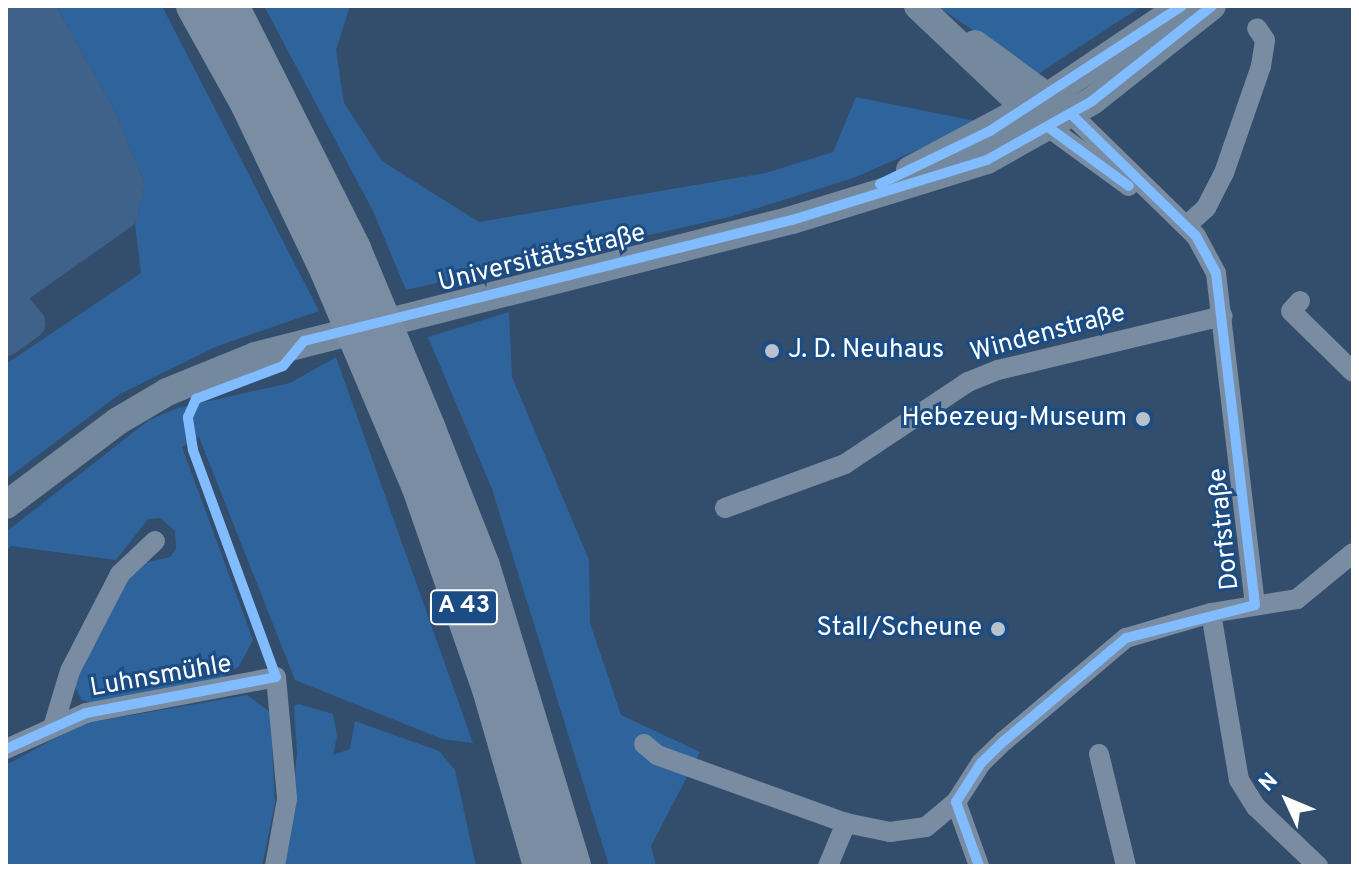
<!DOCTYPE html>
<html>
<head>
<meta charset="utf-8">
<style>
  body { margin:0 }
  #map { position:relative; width:1359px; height:872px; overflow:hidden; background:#334d6c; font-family:Overpass,sans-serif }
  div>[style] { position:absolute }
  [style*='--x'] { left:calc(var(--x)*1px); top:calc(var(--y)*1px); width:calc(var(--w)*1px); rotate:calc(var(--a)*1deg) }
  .green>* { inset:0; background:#2f639b }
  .water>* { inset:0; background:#3f628a }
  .river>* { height:32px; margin:-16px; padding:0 16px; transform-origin:16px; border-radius:16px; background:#3f628a }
  .street>* { height:20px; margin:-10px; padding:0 10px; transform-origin:10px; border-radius:10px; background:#798ca2 }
  .secondary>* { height:28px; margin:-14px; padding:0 14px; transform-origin:14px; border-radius:14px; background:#74889e }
  .highway>* { height:36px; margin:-18px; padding:0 18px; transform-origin:18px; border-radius:18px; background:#7a8da2 }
  .cycleway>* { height:10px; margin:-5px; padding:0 5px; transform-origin:5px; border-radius:5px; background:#80bcff }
  .dots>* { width:22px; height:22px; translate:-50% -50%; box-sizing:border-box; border:4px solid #1b4c84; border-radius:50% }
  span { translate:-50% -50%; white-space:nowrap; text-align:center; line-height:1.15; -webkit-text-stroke:6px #1b4c84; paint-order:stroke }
  .shield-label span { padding:2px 6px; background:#1b4c84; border:2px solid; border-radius:6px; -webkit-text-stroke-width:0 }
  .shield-label { font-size:24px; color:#fff; font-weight:700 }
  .street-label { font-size:26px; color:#fff }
  .poi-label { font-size:26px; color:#fff }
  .left { translate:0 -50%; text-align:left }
  .right { translate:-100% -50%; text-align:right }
  .frame { position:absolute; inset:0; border:8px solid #fff; pointer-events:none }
  .north { position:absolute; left:1247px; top:760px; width:80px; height:80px; -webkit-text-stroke:6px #1b4c84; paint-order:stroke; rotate:314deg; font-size:22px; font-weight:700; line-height:32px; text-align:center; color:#fff }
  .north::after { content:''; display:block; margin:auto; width:28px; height:36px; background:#fff; clip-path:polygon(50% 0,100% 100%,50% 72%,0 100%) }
</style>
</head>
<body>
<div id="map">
  <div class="green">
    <div style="clip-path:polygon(56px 6px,162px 6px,319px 311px,215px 347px,120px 394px,6px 479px,6px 364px,141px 273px,135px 224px,145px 185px,114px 109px)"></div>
    <div style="clip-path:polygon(264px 6px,350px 6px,336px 50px,344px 103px,382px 161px,479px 222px,766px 173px,833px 152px,856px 97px,981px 122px,856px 177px,733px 216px,406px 290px,373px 211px)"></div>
    <div style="clip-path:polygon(937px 6px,1142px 6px,1038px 74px)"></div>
    <div style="clip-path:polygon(509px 312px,512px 377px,589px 560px,590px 623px,621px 715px,700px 752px,651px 846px,656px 866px,609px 866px,492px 489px,428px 337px)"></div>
    <div style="clip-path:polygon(336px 357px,473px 743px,442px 739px,295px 680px,199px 437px,182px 447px,253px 640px,239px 666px,222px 678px,97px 704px,82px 700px,74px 685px,127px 581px,140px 564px,170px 557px,176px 549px,175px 531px,160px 518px,148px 519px,116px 560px,11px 546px,6px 551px,6px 532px,149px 420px,178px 408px,290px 383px)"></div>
    <div style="clip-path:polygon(247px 695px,270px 712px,275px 803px,262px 866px,6px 866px,6px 765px,81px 724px)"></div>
    <div style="clip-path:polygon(299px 704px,333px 714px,337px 736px,333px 755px,350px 749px,355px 721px,439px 751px,455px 770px,476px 866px,285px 866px,297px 754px,294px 706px)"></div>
  </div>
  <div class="water">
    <div style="clip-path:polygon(6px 6px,56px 6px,114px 109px,145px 185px,135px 224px,6px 315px)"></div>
  </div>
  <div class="river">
    <div style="--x:6;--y:340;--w:29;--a:-36"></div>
    <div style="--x:29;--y:323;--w:21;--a:-129"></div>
  </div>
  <div class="street">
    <div style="--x:1071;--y:114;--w:175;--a:44.3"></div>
    <div style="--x:1196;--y:236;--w:42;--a:61.6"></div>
    <div style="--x:1216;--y:273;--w:334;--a:83.3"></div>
    <div style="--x:1048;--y:127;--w:100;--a:36.1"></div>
    <div style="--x:1186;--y:226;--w:27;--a:-42"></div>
    <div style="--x:1206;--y:208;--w:39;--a:-63"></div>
    <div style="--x:1224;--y:173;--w:113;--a:-70.9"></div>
    <div style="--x:1261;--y:66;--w:26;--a:-81"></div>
    <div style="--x:1265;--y:40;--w:14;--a:-124"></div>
    <div style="--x:1300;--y:301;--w:13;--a:132"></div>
    <div style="--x:1291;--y:311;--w:87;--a:44.5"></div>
    <div style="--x:725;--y:508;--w:128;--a:-20.1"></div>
    <div style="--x:845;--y:464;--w:148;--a:-33.7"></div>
    <div style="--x:968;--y:382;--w:32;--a:-22"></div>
    <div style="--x:998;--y:370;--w:231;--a:-13.5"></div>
    <div style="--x:1211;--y:613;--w:169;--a:80.5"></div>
    <div style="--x:1239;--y:780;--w:32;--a:58"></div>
    <div style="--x:1256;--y:807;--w:86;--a:43.6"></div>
    <div style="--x:54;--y:724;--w:55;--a:-73.2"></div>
    <div style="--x:70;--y:671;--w:109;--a:-62.7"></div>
    <div style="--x:120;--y:574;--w:48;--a:-43.3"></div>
    <div style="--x:644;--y:744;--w:17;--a:40"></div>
    <div style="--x:657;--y:755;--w:201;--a:19.8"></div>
    <div style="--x:6;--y:749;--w:88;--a:-24.2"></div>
    <div style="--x:86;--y:713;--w:193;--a:-10.7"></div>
    <div style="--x:276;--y:677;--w:122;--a:84.8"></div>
    <div style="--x:287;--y:799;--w:68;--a:100.2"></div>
    <div style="--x:1099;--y:754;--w:115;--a:76.4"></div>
    <div style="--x:956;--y:802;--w:68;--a:70.2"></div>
    <div style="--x:828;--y:866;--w:47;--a:-67.3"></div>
    <div style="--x:846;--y:823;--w:45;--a:11.6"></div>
    <div style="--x:890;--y:832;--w:36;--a:-8"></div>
    <div style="--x:926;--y:827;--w:39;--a:-40"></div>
    <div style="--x:956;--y:802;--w:46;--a:-57.3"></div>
    <div style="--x:981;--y:763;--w:32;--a:-44"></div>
    <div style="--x:1004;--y:741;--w:160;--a:-40.2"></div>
    <div style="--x:1126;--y:638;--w:89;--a:-16.4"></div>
    <div style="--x:1211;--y:613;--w:87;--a:-9.2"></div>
    <div style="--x:1297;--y:599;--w:72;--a:-39.4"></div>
  </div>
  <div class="secondary">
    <div style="--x:918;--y:6;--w:167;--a:43.5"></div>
    <div style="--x:975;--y:44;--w:107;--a:36.2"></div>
    <div style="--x:910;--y:170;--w:155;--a:-28.1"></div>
    <div style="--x:1047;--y:97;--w:163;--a:-34"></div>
    <div style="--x:6;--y:505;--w:140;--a:-36.9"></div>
    <div style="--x:118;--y:421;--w:57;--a:-30.6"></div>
    <div style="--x:167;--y:392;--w:95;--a:-22.2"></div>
    <div style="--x:255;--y:356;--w:554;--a:-14.21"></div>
    <div style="--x:792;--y:220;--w:204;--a:-17.1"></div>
    <div style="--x:987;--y:160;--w:120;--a:-29.3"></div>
    <div style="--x:1092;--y:101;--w:153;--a:-38.4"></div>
  </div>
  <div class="highway">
    <div style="--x:194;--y:6;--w:111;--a:60.9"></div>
    <div style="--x:248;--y:103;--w:186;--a:64.5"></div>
    <div style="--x:328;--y:271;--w:233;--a:67"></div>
    <div style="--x:419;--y:485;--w:216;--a:70.8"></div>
    <div style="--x:490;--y:689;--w:184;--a:73.9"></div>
    <div style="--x:231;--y:6;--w:272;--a:63.3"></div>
    <div style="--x:353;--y:249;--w:193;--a:67.4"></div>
    <div style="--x:427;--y:427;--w:149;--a:68.4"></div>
    <div style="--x:482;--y:566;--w:313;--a:73.1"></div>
  </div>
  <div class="cycleway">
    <div style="--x:1048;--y:127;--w:100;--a:36.1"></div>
    <div style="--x:880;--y:184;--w:122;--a:-25.7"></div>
    <div style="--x:990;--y:131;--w:229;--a:-33.1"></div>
    <div style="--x:6;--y:749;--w:88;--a:-24.2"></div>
    <div style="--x:86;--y:713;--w:193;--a:-10.7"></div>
    <div style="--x:276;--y:677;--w:242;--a:-110.1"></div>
    <div style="--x:193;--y:450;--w:33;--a:-99"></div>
    <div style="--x:188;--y:417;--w:20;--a:-66"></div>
    <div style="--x:196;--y:399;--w:93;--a:-20.8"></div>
    <div style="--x:283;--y:366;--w:33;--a:-50"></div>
    <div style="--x:304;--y:341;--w:503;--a:-13.93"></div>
    <div style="--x:792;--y:220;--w:204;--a:-17.1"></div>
    <div style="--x:987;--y:160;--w:120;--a:-29.3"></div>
    <div style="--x:1092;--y:101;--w:153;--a:-38.4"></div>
    <div style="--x:979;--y:866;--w:68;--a:-109.8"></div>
    <div style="--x:956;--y:802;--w:46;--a:-57.3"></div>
    <div style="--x:981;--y:763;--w:32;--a:-44"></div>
    <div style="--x:1004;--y:741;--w:160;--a:-40.2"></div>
    <div style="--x:1126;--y:638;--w:133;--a:-14.3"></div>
    <div style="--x:1255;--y:605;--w:334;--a:-96.7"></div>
    <div style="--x:1216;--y:273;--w:42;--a:-118.4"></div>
    <div style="--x:1196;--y:236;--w:175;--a:-135.7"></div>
  </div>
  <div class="dots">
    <div style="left:772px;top:351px;background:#b8c1cc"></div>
    <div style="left:1143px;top:419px;background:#b8c1cc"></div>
    <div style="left:998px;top:629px;background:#b8c1cc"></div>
  </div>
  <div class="shield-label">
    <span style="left:464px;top:607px">A 43</span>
  </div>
  <div class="street-label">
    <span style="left:542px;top:259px;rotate:-14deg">Universitätsstraße</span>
    <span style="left:1048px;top:334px;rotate:-15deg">Windenstraße</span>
    <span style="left:1225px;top:529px;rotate:-96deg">Dorfstraße</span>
    <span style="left:161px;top:677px;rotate:-10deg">Luhnsmühle</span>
  </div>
  <div class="poi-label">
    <span class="left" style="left:788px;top:351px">J. D. Neuhaus</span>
    <span class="right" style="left:1127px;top:419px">Hebezeug-Museum</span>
    <span class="right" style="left:982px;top:629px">Stall/Scheune</span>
  </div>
  <div class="frame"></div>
  <div class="north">N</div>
</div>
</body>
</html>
